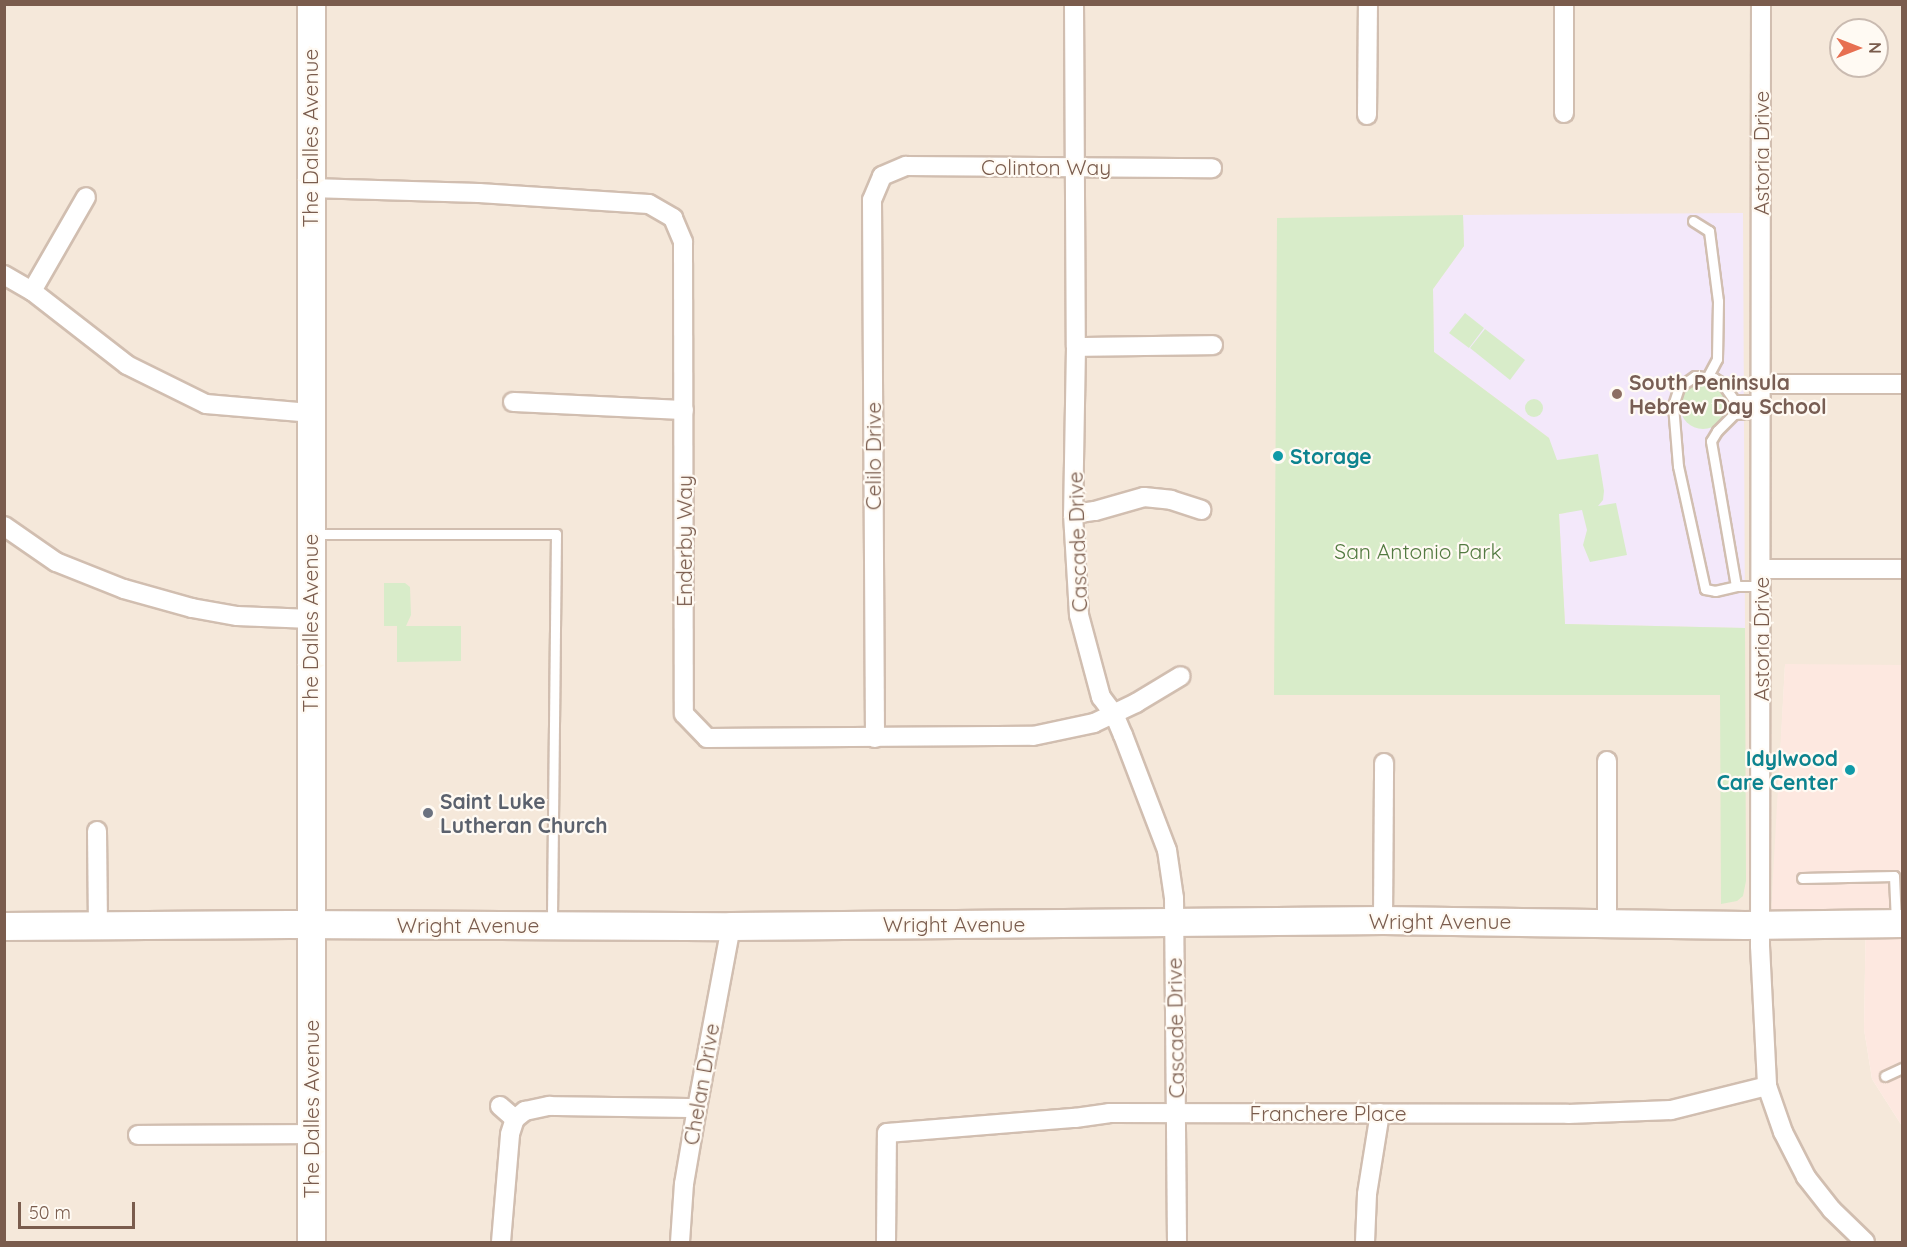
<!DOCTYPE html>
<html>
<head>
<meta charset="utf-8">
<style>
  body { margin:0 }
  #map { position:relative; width:1907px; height:1247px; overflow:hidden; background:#fdf6ec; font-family:Quicksand,sans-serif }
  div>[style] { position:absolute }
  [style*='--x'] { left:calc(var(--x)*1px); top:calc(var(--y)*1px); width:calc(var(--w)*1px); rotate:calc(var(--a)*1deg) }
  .residential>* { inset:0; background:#f5e8da }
  .commercial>* { inset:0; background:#fde8e0 }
  .education>* { inset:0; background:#f3e8fa }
  .green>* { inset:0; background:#d8ecc9 }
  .round { border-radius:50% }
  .roads { filter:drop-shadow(2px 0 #d1beb0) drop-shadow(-2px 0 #d1beb0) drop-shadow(0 2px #d1beb0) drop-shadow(0 -2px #d1beb0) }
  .lane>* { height:9px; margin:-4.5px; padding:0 4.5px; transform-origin:4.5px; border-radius:4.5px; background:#fff }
  .street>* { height:18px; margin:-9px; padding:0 9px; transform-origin:9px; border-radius:9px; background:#fff }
  .secondary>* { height:27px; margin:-13.5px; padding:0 13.5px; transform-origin:13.5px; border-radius:13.5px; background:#fff }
  .dots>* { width:16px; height:16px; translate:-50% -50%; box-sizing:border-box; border:3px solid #fffaf3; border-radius:50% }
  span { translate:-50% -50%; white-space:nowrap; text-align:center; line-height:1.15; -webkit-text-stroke:4.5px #fffaf3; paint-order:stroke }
  .street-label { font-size:21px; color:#7a5c4d }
  .education-label { font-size:21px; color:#785e54; font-weight:700 }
  .left { translate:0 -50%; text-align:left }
  .culture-label { font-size:21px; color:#0d838f; font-weight:700 }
  .right { translate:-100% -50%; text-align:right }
  .park-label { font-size:21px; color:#537a41 }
  .worship-label { font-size:21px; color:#5b616d; font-weight:700 }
  .frame { position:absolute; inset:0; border:6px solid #7a5c4d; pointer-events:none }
  .north { position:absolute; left:1829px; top:18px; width:60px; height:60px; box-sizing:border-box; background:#fffaf3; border:2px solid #cabbb1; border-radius:50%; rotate:90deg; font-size:16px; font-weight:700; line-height:24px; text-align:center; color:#7a5c4d }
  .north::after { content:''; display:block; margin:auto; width:21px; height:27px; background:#e76f51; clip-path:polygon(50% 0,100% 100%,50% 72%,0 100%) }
  .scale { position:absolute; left:18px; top:1202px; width:117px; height:27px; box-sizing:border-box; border:3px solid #7a5c4d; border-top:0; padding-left:8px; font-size:18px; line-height:21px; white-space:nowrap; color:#7a5c4d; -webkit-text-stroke:4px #fffaf3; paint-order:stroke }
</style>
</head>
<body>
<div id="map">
  <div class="residential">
    <div style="clip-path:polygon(evenodd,5px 5px,1902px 5px,1902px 665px,1785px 665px,1772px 912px,1866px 908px,1864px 1029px,1872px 1079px,1902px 1126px,1902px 1242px,5px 1242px,5px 5px,1841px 30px,1877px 30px,1877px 66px,1841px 66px,1841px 30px)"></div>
  </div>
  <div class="commercial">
    <div style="clip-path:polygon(1785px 664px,1902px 665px,1902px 1126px,1872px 1079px,1864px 1029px,1866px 908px,1771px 912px)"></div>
  </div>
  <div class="education">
    <div style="clip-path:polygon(1743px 213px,1745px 628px,1565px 624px,1559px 514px,1566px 513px,1549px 438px,1434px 352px,1433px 289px,1464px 246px,1463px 215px)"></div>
  </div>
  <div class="green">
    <div style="clip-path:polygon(1463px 215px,1464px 246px,1433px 289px,1434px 352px,1549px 438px,1557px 460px,1598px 454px,1604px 491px,1603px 500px,1598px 506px,1616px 503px,1627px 555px,1590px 562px,1583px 545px,1587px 530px,1582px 510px,1559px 514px,1565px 624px,1745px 628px,1746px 881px,1743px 896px,1737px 901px,1721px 904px,1720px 695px,1274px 695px,1277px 218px)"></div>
    <div style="clip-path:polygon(1465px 313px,1484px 328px,1469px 348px,1449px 333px)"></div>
    <div style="clip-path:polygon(1485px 329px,1525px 360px,1510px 380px,1470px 348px)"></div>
    <div class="round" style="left:1680px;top:383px;width:46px;height:46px"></div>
    <div class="round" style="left:1525px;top:399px;width:18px;height:18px"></div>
    <div style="clip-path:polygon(384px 583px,405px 583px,410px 587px,411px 615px,406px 626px,461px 626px,461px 661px,397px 662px,397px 626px,384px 626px)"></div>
  </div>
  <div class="roads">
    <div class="lane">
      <div style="--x:1693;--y:221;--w:19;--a:32"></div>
      <div style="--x:1709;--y:231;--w:71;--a:82.7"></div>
      <div style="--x:1718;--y:301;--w:58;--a:91"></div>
      <div style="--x:1717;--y:359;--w:19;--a:118"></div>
      <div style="--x:1734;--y:400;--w:19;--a:0"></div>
      <div style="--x:1753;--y:400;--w:9;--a:-32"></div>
      <div style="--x:1734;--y:414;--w:17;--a:-3"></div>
      <div style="--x:1751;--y:413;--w:11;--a:34"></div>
      <div style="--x:313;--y:534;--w:243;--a:0"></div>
      <div style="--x:556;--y:534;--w:388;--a:90.6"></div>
      <div style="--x:1736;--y:586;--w:147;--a:-99.8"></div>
      <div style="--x:1711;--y:441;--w:12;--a:-59"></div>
      <div style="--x:1717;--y:431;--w:24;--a:-45"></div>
      <div style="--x:1734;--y:414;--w:14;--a:-90"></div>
      <div style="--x:1734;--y:400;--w:21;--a:-125"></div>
      <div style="--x:1722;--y:383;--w:9;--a:-148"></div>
      <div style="--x:1714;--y:378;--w:19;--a:-174"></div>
      <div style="--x:1695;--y:376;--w:19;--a:145"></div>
      <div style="--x:1679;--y:387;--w:19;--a:108"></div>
      <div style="--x:1673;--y:405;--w:61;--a:85.3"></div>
      <div style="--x:1678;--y:466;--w:126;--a:77.6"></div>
      <div style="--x:1705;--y:589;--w:10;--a:11"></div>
      <div style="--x:1715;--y:591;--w:22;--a:-13"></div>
      <div style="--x:1736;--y:586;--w:25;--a:0"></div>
      <div style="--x:1802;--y:878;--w:92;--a:-1.2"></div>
      <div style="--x:1894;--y:876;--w:45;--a:87.5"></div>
      <div style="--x:1885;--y:1076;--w:19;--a:-25"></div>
    </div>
    <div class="street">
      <div style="--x:1074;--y:4;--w:343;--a:89.7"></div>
      <div style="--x:1076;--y:347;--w:167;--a:91"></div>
      <div style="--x:1073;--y:514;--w:101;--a:86.6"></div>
      <div style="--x:1079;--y:615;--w:85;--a:75"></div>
      <div style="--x:1101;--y:697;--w:21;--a:53"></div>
      <div style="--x:1114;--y:714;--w:23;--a:67"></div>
      <div style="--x:1123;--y:735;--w:123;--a:69.1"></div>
      <div style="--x:1167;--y:850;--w:49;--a:81.7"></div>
      <div style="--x:1174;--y:898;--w:344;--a:89.5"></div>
      <div style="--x:1761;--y:4;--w:942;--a:90.06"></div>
      <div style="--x:1760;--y:946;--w:140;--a:87.1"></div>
      <div style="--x:1767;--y:1086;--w:49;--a:70.8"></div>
      <div style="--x:1783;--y:1132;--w:51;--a:62.9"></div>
      <div style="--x:1806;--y:1177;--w:42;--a:51.8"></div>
      <div style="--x:1832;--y:1210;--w:46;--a:44.1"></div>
      <div style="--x:1564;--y:113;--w:109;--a:-90"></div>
      <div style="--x:1367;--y:115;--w:111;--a:-89.5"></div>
      <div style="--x:310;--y:188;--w:169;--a:1.7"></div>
      <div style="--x:479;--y:193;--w:170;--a:3.7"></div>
      <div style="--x:649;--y:204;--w:28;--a:30"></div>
      <div style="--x:673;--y:218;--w:26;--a:67"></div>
      <div style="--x:683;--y:242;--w:472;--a:89.9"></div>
      <div style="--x:684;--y:714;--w:33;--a:46"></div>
      <div style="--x:707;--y:738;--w:326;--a:-0.4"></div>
      <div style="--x:1033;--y:736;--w:62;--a:-12"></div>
      <div style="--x:1094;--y:723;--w:47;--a:-25.5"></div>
      <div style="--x:1136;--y:703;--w:52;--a:-31"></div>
      <div style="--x:4;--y:275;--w:32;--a:30"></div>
      <div style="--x:32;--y:291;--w:120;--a:37.9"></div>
      <div style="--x:127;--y:365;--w:88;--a:26.3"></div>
      <div style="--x:206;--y:404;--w:104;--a:4.9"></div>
      <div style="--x:32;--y:291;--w:108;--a:-60.1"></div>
      <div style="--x:1076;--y:347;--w:137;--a:-0.8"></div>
      <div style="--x:1761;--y:384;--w:141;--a:0"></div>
      <div style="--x:513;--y:402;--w:171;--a:2.7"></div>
      <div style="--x:1073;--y:514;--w:22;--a:-8"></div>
      <div style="--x:1095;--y:511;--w:51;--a:-15.9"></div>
      <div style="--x:1144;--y:497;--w:27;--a:6"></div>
      <div style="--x:1171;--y:500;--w:32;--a:18"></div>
      <div style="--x:4;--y:526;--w:63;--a:34.7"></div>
      <div style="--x:56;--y:562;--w:73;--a:21.7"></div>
      <div style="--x:124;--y:589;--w:71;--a:15.6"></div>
      <div style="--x:192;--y:608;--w:46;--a:10.1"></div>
      <div style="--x:237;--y:616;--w:74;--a:2.3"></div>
      <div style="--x:1761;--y:569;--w:141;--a:0"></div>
      <div style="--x:875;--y:738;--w:538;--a:-90.32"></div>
      <div style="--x:872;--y:200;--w:26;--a:-67"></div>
      <div style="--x:882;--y:176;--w:26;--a:-23"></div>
      <div style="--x:906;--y:166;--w:306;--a:0.4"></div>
      <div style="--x:97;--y:831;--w:94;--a:89.4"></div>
      <div style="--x:1383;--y:920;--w:157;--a:-89.6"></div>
      <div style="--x:1607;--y:922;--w:161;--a:-90"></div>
      <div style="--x:500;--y:1106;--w:20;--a:41"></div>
      <div style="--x:138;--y:1135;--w:173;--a:-0.3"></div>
      <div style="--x:501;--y:1242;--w:108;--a:-85.2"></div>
      <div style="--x:510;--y:1134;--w:16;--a:-72"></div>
      <div style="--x:515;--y:1119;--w:13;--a:-39"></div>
      <div style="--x:525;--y:1111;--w:25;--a:-12"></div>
      <div style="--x:549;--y:1106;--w:148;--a:0.8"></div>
      <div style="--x:680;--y:1242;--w:58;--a:-86.1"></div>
      <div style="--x:684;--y:1184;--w:77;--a:-80.3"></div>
      <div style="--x:697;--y:1108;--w:185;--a:-79.4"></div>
      <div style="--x:886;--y:1242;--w:109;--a:-89.5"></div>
      <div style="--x:887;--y:1133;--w:189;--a:-4.6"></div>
      <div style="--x:1075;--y:1118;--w:34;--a:-8"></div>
      <div style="--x:1109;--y:1113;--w:459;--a:0.1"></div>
      <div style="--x:1568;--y:1114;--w:103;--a:-2.2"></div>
      <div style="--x:1671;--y:1110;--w:99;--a:-14"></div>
      <div style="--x:1365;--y:1242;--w:48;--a:-87.6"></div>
      <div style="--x:1367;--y:1194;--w:82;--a:-80.9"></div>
    </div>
    <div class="secondary">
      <div style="--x:4;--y:926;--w:285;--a:-0.4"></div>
      <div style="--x:289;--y:924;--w:442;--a:0.3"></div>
      <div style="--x:731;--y:926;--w:652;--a:-0.53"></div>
      <div style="--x:1383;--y:920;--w:362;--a:0.8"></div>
      <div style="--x:1745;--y:925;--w:157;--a:-0.7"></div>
      <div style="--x:311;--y:1242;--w:1238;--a:-90"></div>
    </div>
  </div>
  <div class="dots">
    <div style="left:1617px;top:394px;background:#8d6e63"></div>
    <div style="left:1278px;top:456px;background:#0f9aa8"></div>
    <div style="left:1850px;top:770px;background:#0f9aa8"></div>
    <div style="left:428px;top:813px;background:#6b7280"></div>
  </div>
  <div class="street-label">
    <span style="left:310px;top:138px;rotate:-90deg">The Dalles Avenue</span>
    <span style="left:1761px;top:153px;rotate:-90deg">Astoria Drive</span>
    <span style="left:1046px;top:167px">Colinton Way</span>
    <span style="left:873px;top:456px;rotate:-90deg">Celilo Drive</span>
    <span style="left:684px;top:541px;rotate:-90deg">Enderby Way</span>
    <span style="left:1077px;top:542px;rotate:-92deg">Cascade Drive</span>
    <span style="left:310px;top:623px;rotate:-90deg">The Dalles Avenue</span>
    <span style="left:1761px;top:639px;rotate:-90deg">Astoria Drive</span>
    <span style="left:1440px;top:921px">Wright Avenue</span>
    <span style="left:954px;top:924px">Wright Avenue</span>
    <span style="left:468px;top:925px">Wright Avenue</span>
    <span style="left:1175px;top:1028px;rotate:-91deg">Cascade Drive</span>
    <span style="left:701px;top:1084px;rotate:-80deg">Chelan Drive</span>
    <span style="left:311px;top:1109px;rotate:-90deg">The Dalles Avenue</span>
    <span style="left:1328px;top:1113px">Franchere Place</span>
  </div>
  <div class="education-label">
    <span class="left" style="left:1629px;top:394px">South Peninsula<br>Hebrew Day School</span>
  </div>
  <div class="culture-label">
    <span class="left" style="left:1290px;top:456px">Storage</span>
    <span class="right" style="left:1838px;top:770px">Idylwood<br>Care Center</span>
  </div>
  <div class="park-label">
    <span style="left:1418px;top:551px">San Antonio Park</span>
  </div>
  <div class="worship-label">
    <span class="left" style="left:440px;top:813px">Saint Luke<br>Lutheran Church</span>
  </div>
  <div class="frame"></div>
  <div class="north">N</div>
  <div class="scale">50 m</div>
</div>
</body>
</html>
